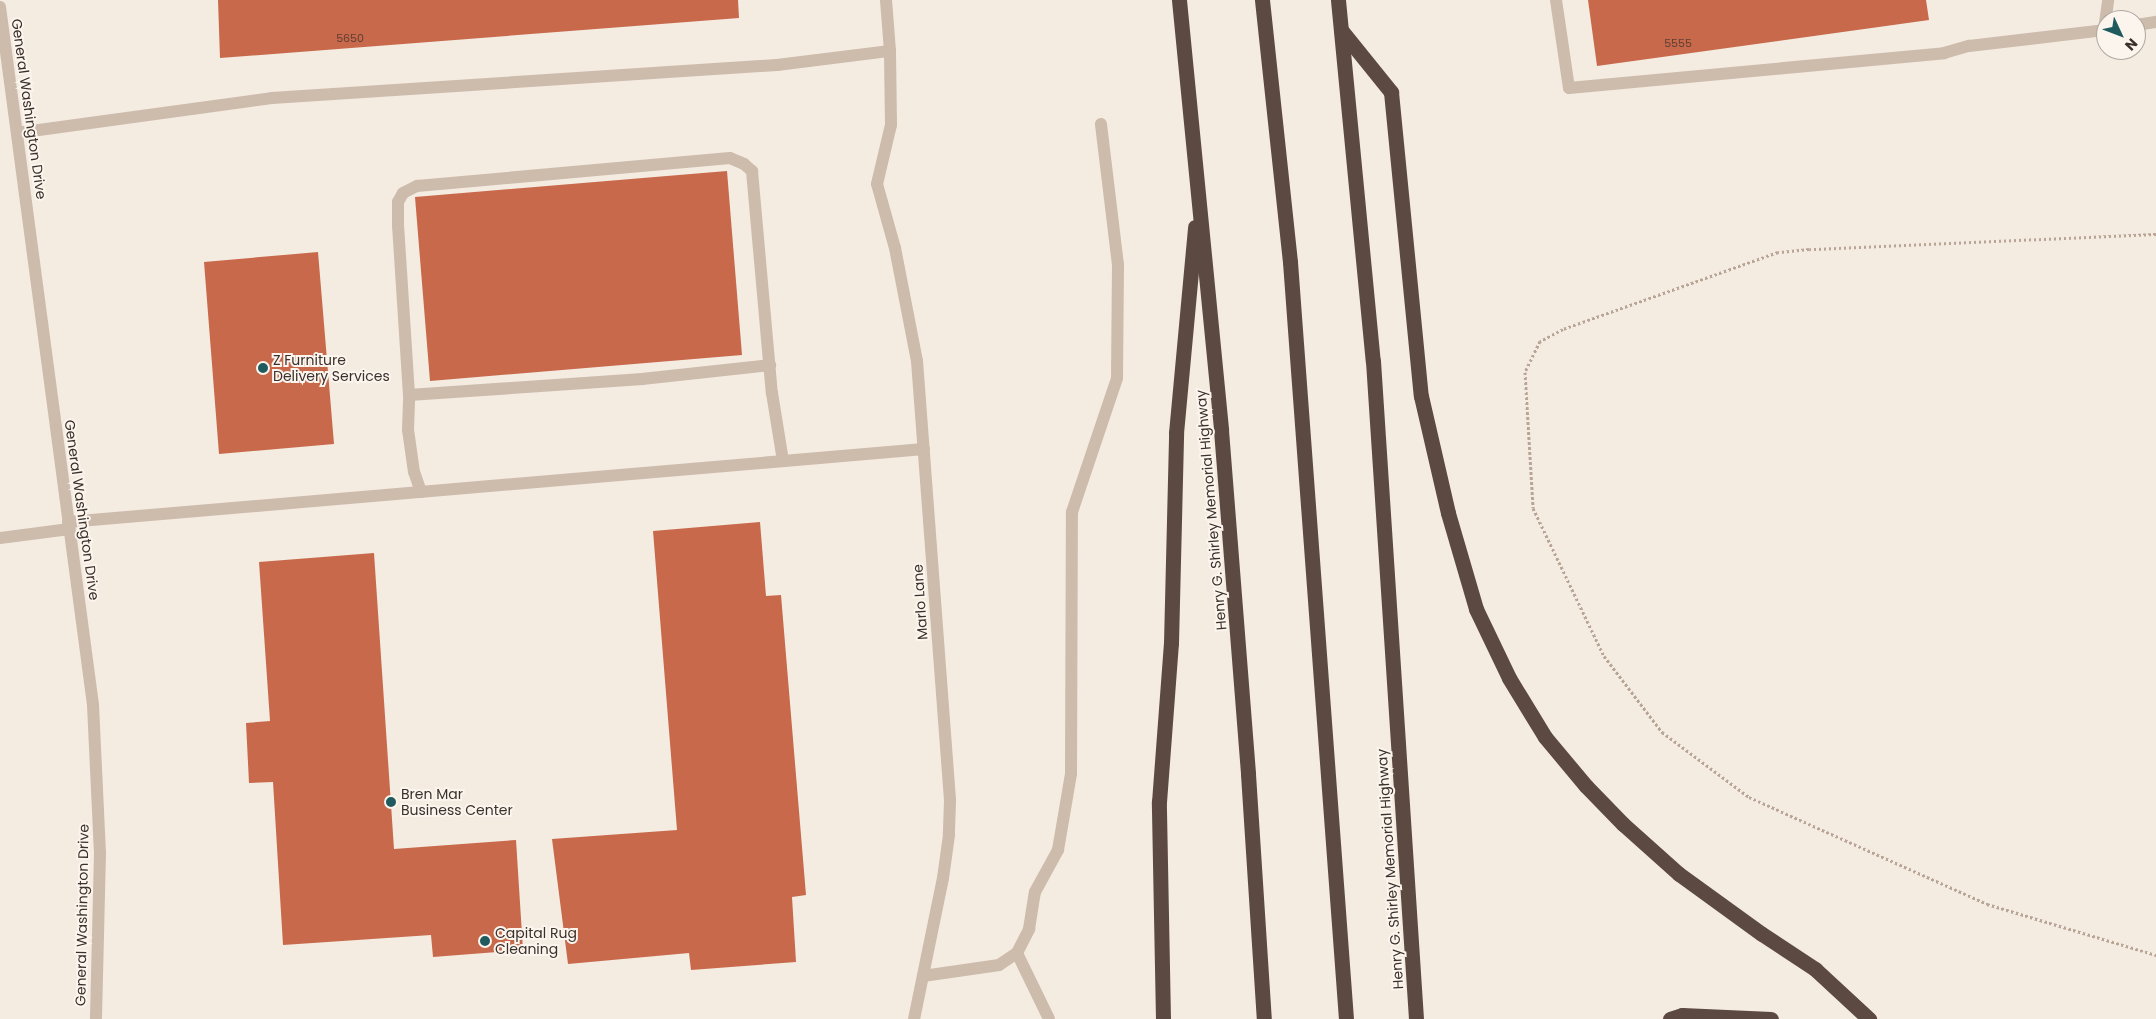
<!DOCTYPE html>
<html>
<head>
<meta charset="utf-8">
<style>
  body { margin:0 }
  #map { position:relative; width:2156px; height:1019px; overflow:hidden; background:#f4ebe1; font-family:Poppins,sans-serif }
  div>[style] { position:absolute }
  [style*='--x'] { left:calc(var(--x)*1px); top:calc(var(--y)*1px); width:calc(var(--w)*1px); rotate:calc(var(--a)*1deg) }
  .building>* { inset:0; background:#c8694b }
  .path>* { height:3px; margin-top:-1.5px; transform-origin:0; background:repeating-linear-gradient(90deg,#b9a596 0 2.5px,transparent 0 5px) }
  .lane>* { height:12px; margin:-6px; padding:0 6px; transform-origin:6px; border-radius:6px; background:#cdbbac }
  .street>* { height:12px; margin:-6px; padding:0 6px; transform-origin:6px; border-radius:6px; background:#cdbbac }
  .highway>* { height:15px; margin:-7.5px; padding:0 7.5px; transform-origin:7.5px; border-radius:7.5px; background:#5c4a42 }
  .dots>* { width:14px; height:14px; translate:-50% -50%; box-sizing:border-box; border:2px solid #fbf5ee; border-radius:50% }
  span { translate:-50% -50%; white-space:nowrap; text-align:center; line-height:1.15; -webkit-text-stroke:4px #fbf5ee; paint-order:stroke }
  .number-label { font-size:11px; color:#5e3e33 }
  .number-label span { -webkit-text-stroke-width:0 }
  .street-label { font-size:14px; color:#3b302b }
  .poi-label { font-size:14px; color:#3b302b }
  .left { translate:0 -50%; text-align:left }
  .north { position:absolute; left:2096px; top:10px; width:50px; height:50px; box-sizing:border-box; background:#fbf5ee; border:1px solid #aea6a0; border-radius:50%; rotate:133deg; font-size:14px; font-weight:700; line-height:20px; text-align:center; color:#3b302b }
  .north::after { content:''; display:block; margin:auto; width:18px; height:22px; background:#1f5a5e; clip-path:polygon(50% 0,100% 100%,50% 72%,0 100%) }
</style>
</head>
<body>
<div id="map">
  <div class="building">
    <div style="clip-path:polygon(218px 0,738px 0,739px 18px,220px 58px)"></div>
    <div style="clip-path:polygon(1588px 0,1926px 0,1929px 20px,1597px 66px)"></div>
    <div style="clip-path:polygon(727px 171px,742px 355px,430px 381px,415px 197px)"></div>
    <div style="clip-path:polygon(318px 252px,334px 444px,219px 454px,204px 262px)"></div>
    <div style="clip-path:polygon(760px 522px,766px 596px,781px 595px,806px 895px,792px 897px,796px 962px,691px 970px,689px 953px,568px 964px,552px 839px,677px 830px,653px 531px)"></div>
    <div style="clip-path:polygon(374px 553px,394px 849px,516px 840px,523px 950px,433px 957px,431px 935px,283px 945px,273px 782px,249px 783px,246px 723px,270px 721px,259px 562px)"></div>
  </div>
  <div class="path">
    <div style="--x:2156;--y:234;--w:347;--a:177.5"></div>
    <div style="--x:1809;--y:249;--w:31;--a:174"></div>
    <div style="--x:1778;--y:252;--w:228;--a:160.3"></div>
    <div style="--x:1563;--y:329;--w:26;--a:152"></div>
    <div style="--x:1540;--y:341;--w:34;--a:116"></div>
    <div style="--x:1525;--y:372;--w:136;--a:86.6"></div>
    <div style="--x:1533;--y:508;--w:164;--a:64.4"></div>
    <div style="--x:1604;--y:656;--w:96;--a:52.7"></div>
    <div style="--x:1662;--y:732;--w:109;--a:36.8"></div>
    <div style="--x:1749;--y:797;--w:261;--a:24.2"></div>
    <div style="--x:1987;--y:904;--w:177;--a:16.8"></div>
  </div>
  <div class="lane">
    <div style="--x:1556;--y:0;--w:89;--a:81.6"></div>
    <div style="--x:1569;--y:88;--w:377;--a:-5.3"></div>
    <div style="--x:1944;--y:53;--w:26;--a:-16"></div>
    <div style="--x:1969;--y:46;--w:138;--a:-6.7"></div>
    <div style="--x:2136;--y:25;--w:20;--a:-9"></div>
    <div style="--x:2104;--y:30;--w:30;--a:-82"></div>
    <div style="--x:17;--y:133;--w:257;--a:-7.8"></div>
    <div style="--x:272;--y:98;--w:506;--a:-3.74"></div>
    <div style="--x:777;--y:65;--w:114;--a:-7.1"></div>
    <div style="--x:890;--y:51;--w:51;--a:-94.5"></div>
    <div style="--x:877;--y:184;--w:61;--a:-76.7"></div>
    <div style="--x:891;--y:125;--w:74;--a:-90.8"></div>
    <div style="--x:409;--y:395;--w:234;--a:-3.9"></div>
    <div style="--x:642;--y:379;--w:129;--a:-6.2"></div>
    <div style="--x:421;--y:492;--w:21;--a:-109"></div>
    <div style="--x:414;--y:472;--w:42;--a:-98.1"></div>
    <div style="--x:408;--y:430;--w:35;--a:-88"></div>
    <div style="--x:409;--y:395;--w:169;--a:-93.7"></div>
    <div style="--x:398;--y:226;--w:24;--a:-90"></div>
    <div style="--x:398;--y:202;--w:10;--a:-61"></div>
    <div style="--x:403;--y:193;--w:16;--a:-27"></div>
    <div style="--x:417;--y:186;--w:314;--a:-5.1"></div>
    <div style="--x:730;--y:158;--w:15;--a:23"></div>
    <div style="--x:744;--y:164;--w:11;--a:41"></div>
    <div style="--x:752;--y:171;--w:223;--a:84.9"></div>
    <div style="--x:772;--y:393;--w:69;--a:80.8"></div>
    <div style="--x:68;--y:522;--w:859;--a:-4.87"></div>
    <div style="--x:0;--y:538;--w:70;--a:-7.4"></div>
    <div style="--x:1017;--y:953;--w:73;--a:64.1"></div>
    <div style="--x:923;--y:976;--w:77;--a:-8.2"></div>
    <div style="--x:999;--y:965;--w:22;--a:-34"></div>
    <div style="--x:1017;--y:953;--w:27;--a:-63"></div>
    <div style="--x:1029;--y:929;--w:37;--a:-81"></div>
    <div style="--x:1035;--y:892;--w:48;--a:-61.3"></div>
    <div style="--x:1058;--y:850;--w:77;--a:-80.3"></div>
    <div style="--x:1071;--y:774;--w:262;--a:-89.8"></div>
    <div style="--x:1072;--y:512;--w:141;--a:-71.4"></div>
    <div style="--x:1117;--y:378;--w:113;--a:-89.5"></div>
    <div style="--x:1118;--y:265;--w:142;--a:-96.9"></div>
  </div>
  <div class="street">
    <div style="--x:0;--y:7;--w:704;--a:82.41"></div>
    <div style="--x:93;--y:705;--w:148;--a:87.3"></div>
    <div style="--x:100;--y:853;--w:166;--a:91.4"></div>
    <div style="--x:877;--y:184;--w:66;--a:74.3"></div>
    <div style="--x:895;--y:248;--w:115;--a:79"></div>
    <div style="--x:917;--y:361;--w:441;--a:85.7"></div>
    <div style="--x:950;--y:801;--w:34;--a:92"></div>
    <div style="--x:949;--y:835;--w:43;--a:97.9"></div>
    <div style="--x:943;--y:878;--w:144;--a:101.6"></div>
  </div>
  <div class="highway">
    <div style="--x:1179;--y:0;--w:432;--a:84.4"></div>
    <div style="--x:1221;--y:430;--w:345;--a:85.5"></div>
    <div style="--x:1248;--y:774;--w:246;--a:86.3"></div>
    <div style="--x:1262;--y:0;--w:263;--a:83.9"></div>
    <div style="--x:1290;--y:262;--w:759;--a:85.77"></div>
    <div style="--x:1338;--y:0;--w:363;--a:84.5"></div>
    <div style="--x:1373;--y:361;--w:659;--a:86.26"></div>
    <div style="--x:1341;--y:30;--w:80;--a:51.1"></div>
    <div style="--x:1391;--y:92;--w:305;--a:84.4"></div>
    <div style="--x:1421;--y:396;--w:120;--a:77"></div>
    <div style="--x:1448;--y:513;--w:100;--a:73.7"></div>
    <div style="--x:1476;--y:609;--w:76;--a:64.4"></div>
    <div style="--x:1509;--y:678;--w:69;--a:58.6"></div>
    <div style="--x:1545;--y:737;--w:64;--a:50.1"></div>
    <div style="--x:1586;--y:786;--w:53;--a:45.8"></div>
    <div style="--x:1623;--y:824;--w:75;--a:41.8"></div>
    <div style="--x:1679;--y:874;--w:102;--a:35.9"></div>
    <div style="--x:1762;--y:934;--w:64;--a:33.4"></div>
    <div style="--x:1815;--y:969;--w:74;--a:42.8"></div>
    <div style="--x:1163;--y:1019;--w:217;--a:-91.1"></div>
    <div style="--x:1159;--y:802;--w:159;--a:-85.7"></div>
    <div style="--x:1171;--y:643;--w:210;--a:-88.6"></div>
    <div style="--x:1176;--y:433;--w:207;--a:-84.7"></div>
    <div style="--x:1670;--y:1019;--w:13;--a:-18"></div>
    <div style="--x:1682;--y:1015;--w:89;--a:2.6"></div>
  </div>
  <div class="dots">
    <div style="left:263px;top:368px;background:#1f5a5e"></div>
    <div style="left:391px;top:802px;background:#1f5a5e"></div>
    <div style="left:485px;top:941px;background:#1f5a5e"></div>
  </div>
  <div class="number-label">
    <span style="left:350px;top:38px">5650</span>
    <span style="left:1678px;top:43px">5555</span>
  </div>
  <div class="street-label">
    <span style="left:29px;top:109px;rotate:82deg">General Washington Drive</span>
    <span style="left:82px;top:510px;rotate:82deg">General Washington Drive</span>
    <span style="left:1211px;top:510px;rotate:-95deg">Henry G. Shirley Memorial Highway</span>
    <span style="left:920px;top:602px;rotate:-94deg">Marlo Lane</span>
    <span style="left:1390px;top:869px;rotate:-94deg">Henry G. Shirley Memorial Highway</span>
    <span style="left:82px;top:915px;rotate:-89deg">General Washington Drive</span>
  </div>
  <div class="poi-label">
    <span class="left" style="left:273px;top:368px">Z Furniture<br>Delivery Services</span>
    <span class="left" style="left:401px;top:802px">Bren Mar<br>Business Center</span>
    <span class="left" style="left:495px;top:941px">Capital Rug<br>Cleaning</span>
  </div>
  <div class="north">N</div>
</div>
</body>
</html>
